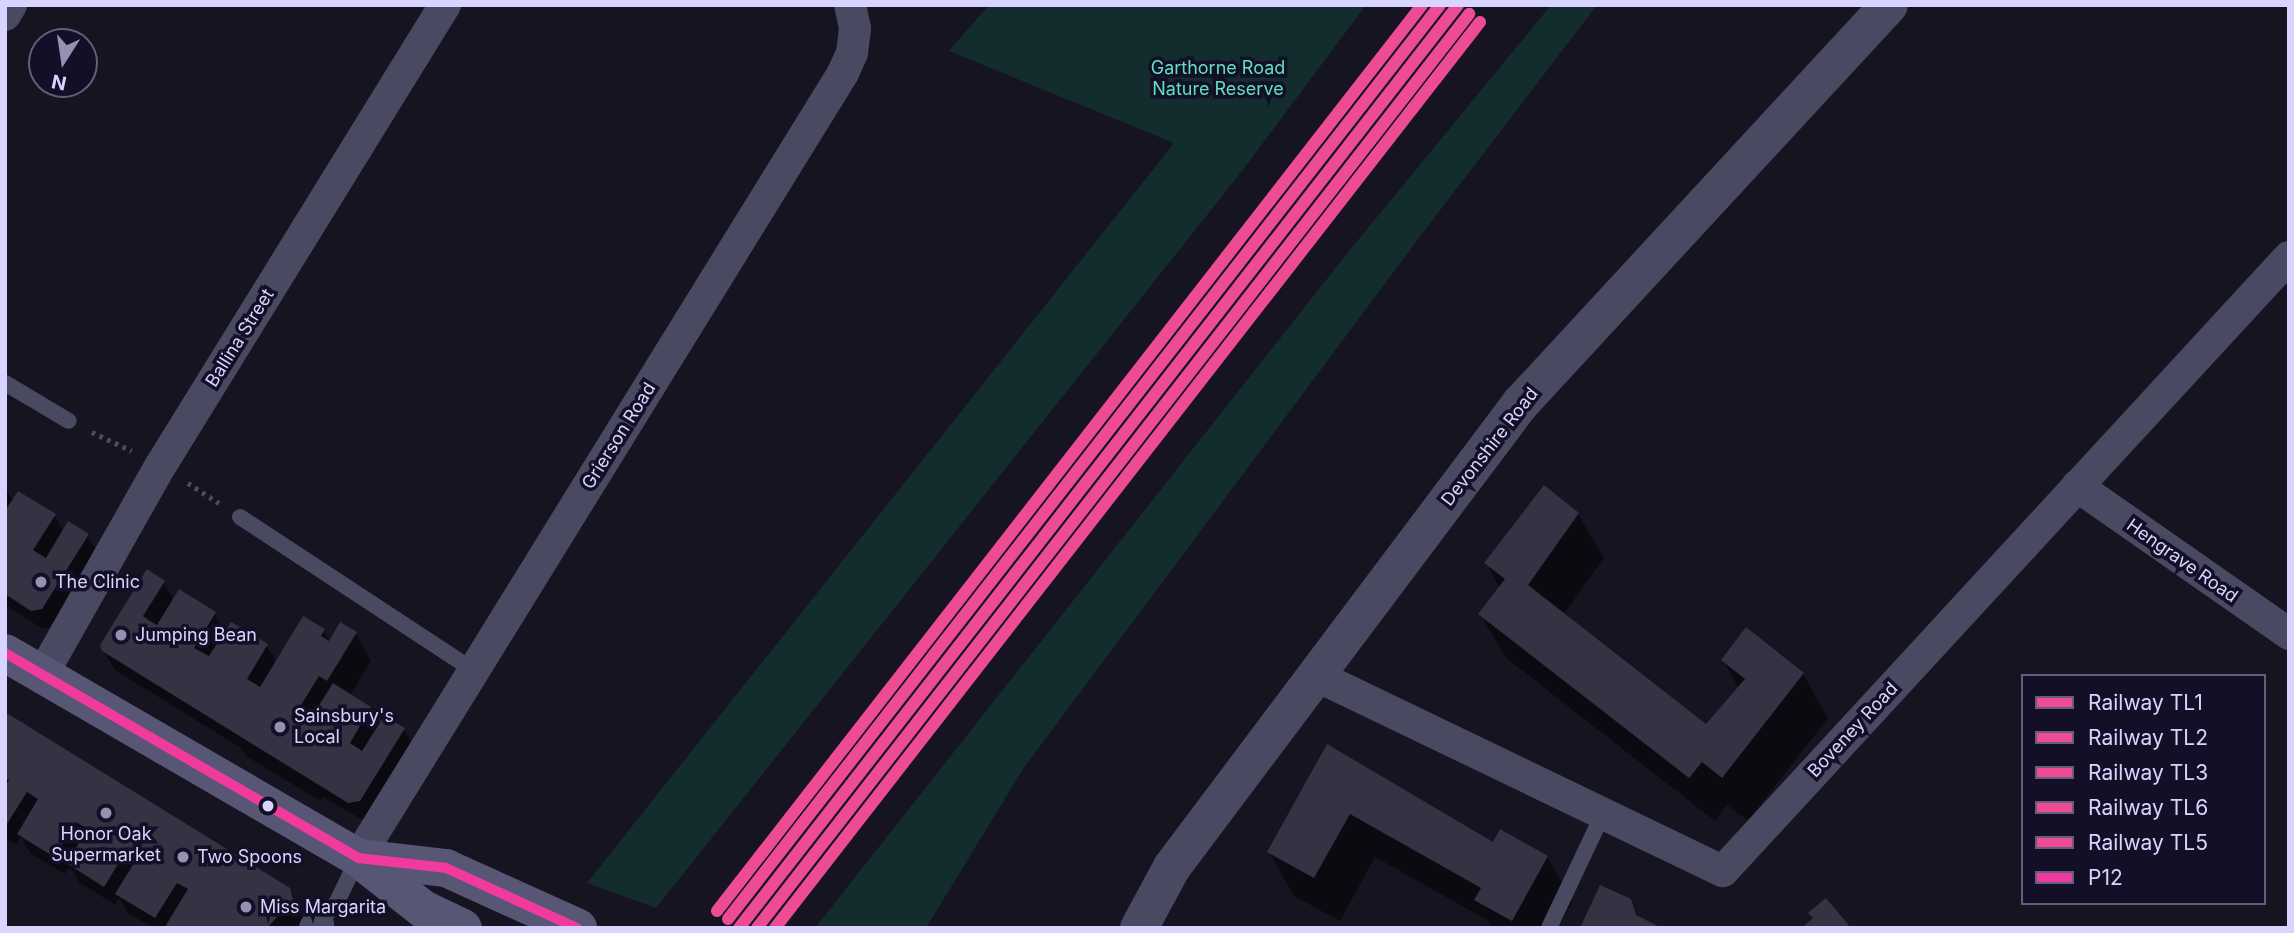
<!DOCTYPE html>
<html>
<head>
<meta charset="utf-8">
<style>
  body { margin:0 }
  #map { position:relative; width:2294px; height:933px; overflow:hidden; background:#161421; font-family:Inter,sans-serif }
  div>[style] { position:absolute }
  [style*='--x'] { left:calc(var(--x)*1px); top:calc(var(--y)*1px); width:calc(var(--w)*1px); rotate:calc(var(--a)*1deg) }
  .green>* { inset:0; background:#132c2d }
  .shadow>* { inset:0; background:#0007 }
  .building>* { inset:0; background:#343243 }
  .path>* { height:4.5px; margin-top:-2.25px; transform-origin:0; background:repeating-linear-gradient(90deg,#44505f 0 3.5px,transparent 0 8.5px) }
  .service>* { height:16px; margin:-8px; padding:0 8px; transform-origin:8px; border-radius:8px; background:#4a4962 }
  .minor>* { height:32px; margin:-16px; padding:0 16px; transform-origin:16px; border-radius:16px; background:#4a4962 }
  .tertiary>* { height:38px; margin:-19px; padding:0 19px; transform-origin:19px; border-radius:19px; background:#4a4962 }
  .secondary>* { height:38px; margin:-19px; padding:0 19px; transform-origin:19px; border-radius:19px; background:#575674 }
  .bus-1>* { height:10px; margin:-5px; padding:0 5px; transform-origin:5px; border-radius:5px; background:#f13a9d }
  .rail-1>* { height:12px; margin:-6px; padding:0 6px; transform-origin:6px; border-radius:6px; background:#ee4b95 }
  .rail-2>* { height:12px; margin:-6px; padding:0 6px; transform-origin:6px; border-radius:6px; background:#ee4b95 }
  .rail-3>* { height:12px; margin:-6px; padding:0 6px; transform-origin:6px; border-radius:6px; background:#ee4b95 }
  .rail-4>* { height:12px; margin:-6px; padding:0 6px; transform-origin:6px; border-radius:6px; background:#ee4b95 }
  .rail-5>* { height:12px; margin:-6px; padding:0 6px; transform-origin:6px; border-radius:6px; background:#ee4b95 }
  .dots>* { width:19px; height:19px; translate:-50% -50%; box-sizing:border-box; border:4px solid #130f26; border-radius:50% }
  span { translate:-50% -50%; white-space:nowrap; text-align:center; line-height:1.15; -webkit-text-stroke:7px #130f26; paint-order:stroke }
  .park-label { font-size:18px; color:#5fe0c0 }
  .street-label { font-size:18px; color:#d9d4ff }
  .poi-label { font-size:18px; color:#d9d4ff }
  .left { translate:0 -50%; text-align:left }
  .frame { position:absolute; inset:0; border:7px solid #d9d4ff; pointer-events:none }
  .legend { position:absolute; left:2021px; top:674px; width:245px; height:231px; box-sizing:border-box; background:#130f26; border:2px solid #625e7d; margin:0; padding:9px 12px; list-style:none; font-size:21px; color:#d9d4ff }
  .legend li { display:flex; align-items:center; gap:14px; height:35px }
  .legend b { width:35px; border:2px solid #625e7d }
  .north { position:absolute; left:28px; top:28px; width:70px; height:70px; box-sizing:border-box; background:#130f26; border:2px solid #625e7d; border-radius:50%; rotate:192deg; font-size:19px; font-weight:700; line-height:28px; text-align:center; color:#d9d4ff }
  .north::after { content:''; display:block; margin:auto; width:24px; height:32px; background:#9591b1; clip-path:polygon(50% 0,100% 100%,50% 72%,0 100%) }
</style>
</head>
<body>
<div id="map">
  <div class="green">
    <div style="clip-path:polygon(989px 5px,1366px 5px,1242px 171px,656px 908px,587px 883px,1174px 143px,949px 51px)"></div>
    <div style="clip-path:polygon(1551px 5px,1597px 5px,1428px 226px,1023px 769px,926px 928px,815px 928px,1345px 256px)"></div>
  </div>
  <div class="shadow">
    <div style="clip-path:polygon(5px 487px,13px 501px,54px 515px,64px 532px,87px 535px,98px 554px,52px 628px,43px 629px,5px 605px)"></div>
    <div style="clip-path:polygon(1578px 514px,1604px 558px,1563px 615px,1706px 726px,1739px 689px,1723px 660px,1803px 674px,1828px 718px,1748px 821px,1727px 805px,1715px 821px,1506px 658px,1480px 614px,1500px 588px,1486px 563px)"></div>
    <div style="clip-path:polygon(163px 582px,174px 600px,214px 613px,226px 633px,266px 645px,277px 663px,323px 630px,330px 642px,355px 633px,371px 661px,350px 696px,370px 708px,380px 726px,404px 729px,415px 748px,366px 822px,323px 797px,320px 801px,246px 756px,241px 748px,115px 670px,103px 651px)"></div>
    <div style="clip-path:polygon(5px 715px,288px 890px,307px 928px,153px 928px,128px 913px,119px 898px,115px 905px,79px 882px,70px 867px,65px 874px,30px 853px,21px 837px,16px 845px,5px 838px)"></div>
    <div style="clip-path:polygon(1328px 747px,1494px 844px,1547px 857px,1573px 901px,1558px 928px,1492px 928px,1487px 920px,1375px 857px,1340px 921px,1294px 896px,1269px 852px)"></div>
  </div>
  <div class="building">
    <div style="clip-path:polygon(1544px 485px,1579px 513px,1528px 585px,1706px 724px,1745px 679px,1721px 660px,1746px 627px,1804px 673px,1722px 778px,1702px 762px,1689px 778px,1478px 614px,1505px 579px,1484px 563px)"></div>
    <div style="clip-path:polygon(18px 491px,56px 514px,33px 550px,41px 555px,46px 558px,68px 521px,89px 534px,42px 609px,31px 611px,5px 594px,5px 511px)"></div>
    <div style="clip-path:polygon(147px 569px,165px 581px,143px 616px,150px 621px,157px 625px,179px 589px,216px 612px,194px 648px,209px 656px,231px 622px,268px 644px,247px 679px,260px 687px,303px 616px,325px 629px,321px 636px,329px 641px,340px 622px,357px 632px,327px 681px,319px 676px,298px 710px,311px 718px,333px 683px,371px 707px,350px 743px,362px 751px,384px 716px,405px 728px,360px 801px,348px 803px,102px 651px,100px 645px)"></div>
    <div style="clip-path:polygon(5px 712px,290px 888px,293px 900px,267px 928px,168px 928px,166px 925px,188px 889px,177px 883px,155px 918px,115px 894px,137px 858px,131px 854px,126px 851px,104px 887px,66px 863px,88px 829px,76px 822px,54px 857px,17px 834px,38px 799px,27px 792px,5px 827px,5px 786px,9px 780px,5px 778px)"></div>
    <div style="clip-path:polygon(1327px 744px,1493px 842px,1500px 829px,1548px 856px,1512px 921px,1474px 900px,1481px 888px,1350px 814px,1314px 878px,1267px 852px)"></div>
    <div style="clip-path:polygon(1600px 885px,1631px 899px,1636px 915px,1662px 928px,1580px 928px)"></div>
    <div style="clip-path:polygon(1826px 898px,1851px 928px,1802px 928px,1813px 918px,1808px 913px)"></div>
  </div>
  <div class="path">
    <div style="--x:92;--y:432;--w:44;--a:25.4"></div>
    <div style="--x:188;--y:483;--w:37;--a:33"></div>
  </div>
  <div class="service">
    <div style="--x:5;--y:383;--w:74;--a:30.7"></div>
    <div style="--x:240;--y:517;--w:280;--a:33.3"></div>
    <div style="--x:318;--y:924;--w:29;--a:-49"></div>
    <div style="--x:337;--y:902;--w:49;--a:-64.5"></div>
    <div style="--x:1549;--y:928;--w:126;--a:-64.7"></div>
  </div>
  <div class="minor">
    <div style="--x:5;--y:15;--w:12;--a:-59"></div>
    <div style="--x:2077;--y:486;--w:259;--a:34.9"></div>
    <div style="--x:42;--y:675;--w:241;--a:-60.5"></div>
    <div style="--x:161;--y:465;--w:541;--a:-58.31"></div>
    <div style="--x:1317;--y:676;--w:450;--a:25.7"></div>
    <div style="--x:1723;--y:871;--w:835;--a:-47.33"></div>
    <div style="--x:358;--y:858;--w:923;--a:-58.29"></div>
    <div style="--x:843;--y:73;--w:22;--a:-66"></div>
    <div style="--x:852;--y:53;--w:25;--a:-83"></div>
    <div style="--x:855;--y:28;--w:24;--a:-102"></div>
    <div style="--x:315;--y:928;--w:5;--a:-53"></div>
  </div>
  <div class="tertiary">
    <div style="--x:1139;--y:928;--w:69;--a:-61.6"></div>
    <div style="--x:1172;--y:867;--w:579;--a:-53.07"></div>
    <div style="--x:1520;--y:404;--w:543;--a:-47.24"></div>
  </div>
  <div class="secondary">
    <div style="--x:5;--y:653;--w:408;--a:30.1"></div>
    <div style="--x:358;--y:858;--w:83;--a:38.1"></div>
    <div style="--x:423;--y:909;--w:44;--a:25.4"></div>
    <div style="--x:358;--y:858;--w:89;--a:6.5"></div>
    <div style="--x:446;--y:868;--w:145;--a:24.4"></div>
  </div>
  <div class="bus-1">
    <div style="--x:5;--y:653;--w:408;--a:30.1"></div>
    <div style="--x:358;--y:858;--w:89;--a:6.5"></div>
    <div style="--x:446;--y:868;--w:144;--a:24.6"></div>
  </div>
  <div class="rail-1">
    <div style="--x:739;--y:928;--w:1170;--a:-52.08"></div>
  </div>
  <div class="rail-2">
    <div style="--x:757;--y:928;--w:1159;--a:-52.08"></div>
  </div>
  <div class="rail-3">
    <div style="--x:728;--y:919;--w:1159;--a:-52.08"></div>
  </div>
  <div class="rail-4">
    <div style="--x:775;--y:928;--w:1148;--a:-52.11"></div>
  </div>
  <div class="rail-5">
    <div style="--x:717;--y:911;--w:1148;--a:-52.11"></div>
  </div>
  <div class="dots">
    <div style="left:41px;top:582px;background:#9591b1"></div>
    <div style="left:121px;top:635px;background:#9591b1"></div>
    <div style="left:280px;top:727px;background:#9591b1"></div>
    <div style="left:268px;top:806px;background:#d9d4ff"></div>
    <div style="left:106px;top:813px;background:#9591b1"></div>
    <div style="left:183px;top:857px;background:#9591b1"></div>
    <div style="left:246px;top:907px;background:#9591b1"></div>
  </div>
  <div class="park-label">
    <span style="left:1218px;top:79px">Garthorne Road<br>Nature Reserve</span>
  </div>
  <div class="street-label">
    <span style="left:240px;top:338px;rotate:-58deg">Ballina Street</span>
    <span style="left:619px;top:436px;rotate:-58deg">Grierson Road</span>
    <span style="left:1490px;top:447px;rotate:-52deg">Devonshire Road</span>
    <span style="left:2182px;top:561px;rotate:35deg">Hengrave Road</span>
    <span style="left:1853px;top:730px;rotate:-47deg">Boveney Road</span>
  </div>
  <div class="poi-label">
    <span class="left" style="left:55px;top:582px">The Clinic</span>
    <span class="left" style="left:135px;top:635px">Jumping Bean</span>
    <span class="left" style="left:294px;top:727px">Sainsbury's<br>Local</span>
    <span style="left:106px;top:845px">Honor Oak<br>Supermarket</span>
    <span class="left" style="left:197px;top:857px">Two Spoons</span>
    <span class="left" style="left:260px;top:907px">Miss Margarita</span>
  </div>
  <div class="frame"></div>
  <ul class="legend">
  <li><b style="height:9px;background:#ee4b95"></b>Railway TL1</li>
  <li><b style="height:9px;background:#ee4b95"></b>Railway TL2</li>
  <li><b style="height:9px;background:#ee4b95"></b>Railway TL3</li>
  <li><b style="height:9px;background:#ee4b95"></b>Railway TL6</li>
  <li><b style="height:9px;background:#ee4b95"></b>Railway TL5</li>
  <li><b style="height:9px;background:#f13a9d"></b>P12</li>
  </ul>
  <div class="north">N</div>
</div>
</body>
</html>
